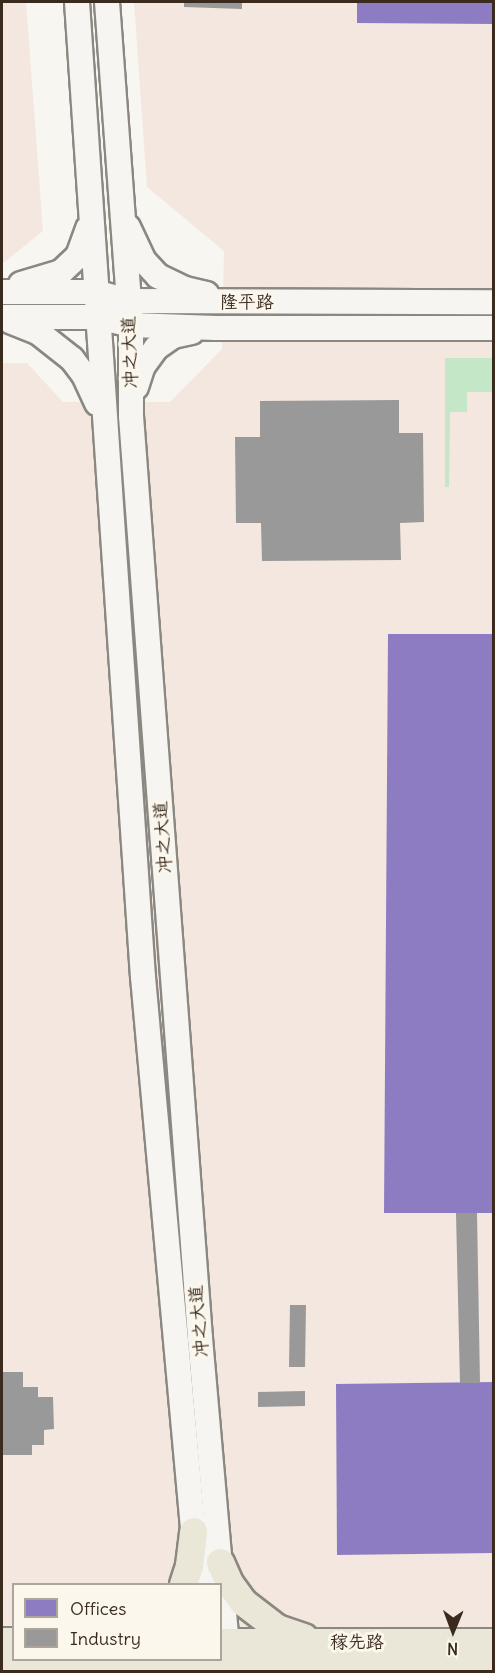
<!DOCTYPE html>
<html>
<head>
<meta charset="utf-8">
<style>
  body { margin:0 }
  #map { position:relative; width:495px; height:1673px; overflow:hidden; background:#f8f6f0; font-family:Delius,"LXGW WenKai TC",sans-serif }
  div>[style] { position:absolute }
  [style*='--x'] { left:calc(var(--x)*1px); top:calc(var(--y)*1px); width:calc(var(--w)*1px); rotate:calc(var(--a)*1deg) }
  .built>* { inset:0; background:#f3e7df }
  .green>* { inset:0; background:#c3e7c7 }
  .offices>* { inset:0; background:#8e7cc3 }
  .industry>* { inset:0; background:#999 }
  .roads { filter:drop-shadow(2px 0 #8b8781) drop-shadow(-2px 0 #8b8781) drop-shadow(0 2px #8b8781) drop-shadow(0 -2px #8b8781) }
  .secondary>* { height:24px; margin:-12px; padding:0 12px; transform-origin:12px; border-radius:12px; background:#f6f5f1 }
  .primary>* { height:27px; margin:-13.5px; padding:0 13.5px; transform-origin:13.5px; border-radius:13.5px; background:#eae6d8 }
  span { translate:-50% -50%; white-space:nowrap; text-align:center; line-height:1.15; -webkit-text-stroke:6px #fbf7ec; paint-order:stroke }
  .street-label { font-size:18px; color:#3b2a1e }
  .frame { position:absolute; inset:0; border:3px solid #3b2a1e; pointer-events:none }
  .legend { position:absolute; left:12px; top:1583px; width:210px; height:78px; box-sizing:border-box; background:#fbf7ec; border:2px solid #aea59a; margin:0; padding:8px 10px; list-style:none; font-size:18px; color:#3b2a1e }
  .legend li { display:flex; align-items:center; gap:12px; height:30px }
  .legend b { width:30px; border:2px solid #aea59a }
  .north { position:absolute; left:423px; top:1601px; width:60px; height:60px; -webkit-text-stroke:4px #fbf7ec; paint-order:stroke; rotate:181deg; font-size:16px; font-weight:700; line-height:24px; text-align:center; color:#3b2a1e }
  .north::after { content:''; display:block; margin:auto; width:21px; height:27px; background:#3b2a1e; clip-path:polygon(50% 0,100% 100%,50% 72%,0 100%) }
</style>
</head>
<body>
<div id="map">
  <div class="built">
    <div style="clip-path:polygon(2px 2px,26px 2px,43px 231px,2px 264px)"></div>
    <div style="clip-path:polygon(evenodd,134px 2px,493px 2px,493px 1671px,2px 1672px,2px 363px,27px 363px,63px 402px,170px 402px,222px 349px,224px 251px,147px 187px,134px 2px,14px 1584px,220px 1584px,220px 1660px,14px 1660px,14px 1584px)"></div>
  </div>
  <div class="green">
    <div style="clip-path:polygon(445px 358px,494px 358px,493px 392px,467px 392px,467px 412px,450px 412px,449px 487px,445px 487px)"></div>
  </div>
  <div class="offices">
    <div style="clip-path:polygon(357px 2px,494px 2px,494px 24px,357px 23px)"></div>
    <div style="clip-path:polygon(388px 634px,494px 634px,494px 1213px,384px 1213px)"></div>
    <div style="clip-path:polygon(494px 1382px,494px 1553px,337px 1555px,336px 1384px)"></div>
  </div>
  <div class="industry">
    <div style="clip-path:polygon(184px 2px,242px 2px,242px 9px,184px 7px)"></div>
    <div style="clip-path:polygon(399px 400px,399px 433px,423px 433px,424px 522px,400px 523px,401px 560px,262px 561px,261px 523px,236px 523px,235px 437px,260px 437px,260px 401px)"></div>
    <div style="clip-path:polygon(456px 1213px,477px 1213px,480px 1383px,460px 1383px)"></div>
    <div style="clip-path:polygon(290px 1305px,306px 1305px,305px 1367px,289px 1367px)"></div>
    <div style="clip-path:polygon(2px 1372px,23px 1372px,23px 1387px,38px 1387px,38px 1397px,53px 1397px,54px 1429px,44px 1430px,44px 1445px,32px 1445px,32px 1455px,2px 1455px)"></div>
    <div style="clip-path:polygon(305px 1391px,305px 1406px,258px 1407px,258px 1392px)"></div>
  </div>
  <div class="roads">
    <div class="secondary">
      <div style="--x:77;--y:2;--w:977;--a:86.13"></div>
      <div style="--x:143;--y:977;--w:609;--a:84.82"></div>
      <div style="--x:107;--y:2;--w:324;--a:85.8"></div>
      <div style="--x:131;--y:325;--w:91;--a:90"></div>
      <div style="--x:131;--y:416;--w:925;--a:85.72"></div>
      <div style="--x:200;--y:1338;--w:322;--a:85"></div>
      <div style="--x:128;--y:227;--w:38;--a:65"></div>
      <div style="--x:144;--y:261;--w:21;--a:47"></div>
      <div style="--x:158;--y:276;--w:30;--a:26"></div>
      <div style="--x:185;--y:289;--w:22;--a:13"></div>
      <div style="--x:21;--y:284;--w:42;--a:-16.7"></div>
      <div style="--x:61;--y:272;--w:23;--a:-43"></div>
      <div style="--x:78;--y:256;--w:29;--a:-70"></div>
      <div style="--x:2;--y:292;--w:93;--a:0"></div>
      <div style="--x:95;--y:292;--w:34;--a:15"></div>
      <div style="--x:128;--y:301;--w:366;--a:0.2"></div>
      <div style="--x:2;--y:317;--w:95;--a:0"></div>
      <div style="--x:97;--y:317;--w:35;--a:13"></div>
      <div style="--x:131;--y:325;--w:85;--a:2"></div>
      <div style="--x:216;--y:328;--w:278;--a:0"></div>
      <div style="--x:10;--y:321;--w:31;--a:22"></div>
      <div style="--x:39;--y:333;--w:42;--a:38.2"></div>
      <div style="--x:72;--y:359;--w:20;--a:53"></div>
      <div style="--x:84;--y:375;--w:31;--a:65"></div>
      <div style="--x:136;--y:387;--w:22;--a:-72"></div>
      <div style="--x:143;--y:366;--w:22;--a:-54"></div>
      <div style="--x:156;--y:348;--w:21;--a:-35"></div>
      <div style="--x:173;--y:336;--w:19;--a:-12"></div>
    </div>
    <div class="primary">
      <div style="--x:220;--y:1562;--w:24;--a:66"></div>
      <div style="--x:230;--y:1584;--w:22;--a:54"></div>
      <div style="--x:243;--y:1602;--w:43;--a:37.4"></div>
      <div style="--x:277;--y:1628;--w:28;--a:19"></div>
      <div style="--x:183;--y:1584;--w:20;--a:-72"></div>
      <div style="--x:189;--y:1565;--w:34;--a:-83"></div>
      <div style="--x:2;--y:1641;--w:12;--a:0"></div>
      <div style="--x:220;--y:1642;--w:274;--a:0"></div>
      <div style="--x:2;--y:1666;--w:492;--a:-0.1"></div>
    </div>
  </div>
  <div class="street-label">
    <span style="left:247px;top:302px">隆平路</span>
    <span style="left:130px;top:352px;rotate:-92deg">冲之大道</span>
    <span style="left:163px;top:837px;rotate:-94deg">冲之大道</span>
    <span style="left:199px;top:1321px;rotate:-95deg">冲之大道</span>
    <span style="left:357px;top:1642px">稼先路</span>
  </div>
  <div class="frame"></div>
  <ul class="legend">
  <li><b style="height:16px;background:#8e7cc3"></b>Offices</li>
  <li><b style="height:16px;background:#999"></b>Industry</li>
  </ul>
  <div class="north">N</div>
</div>
</body>
</html>
